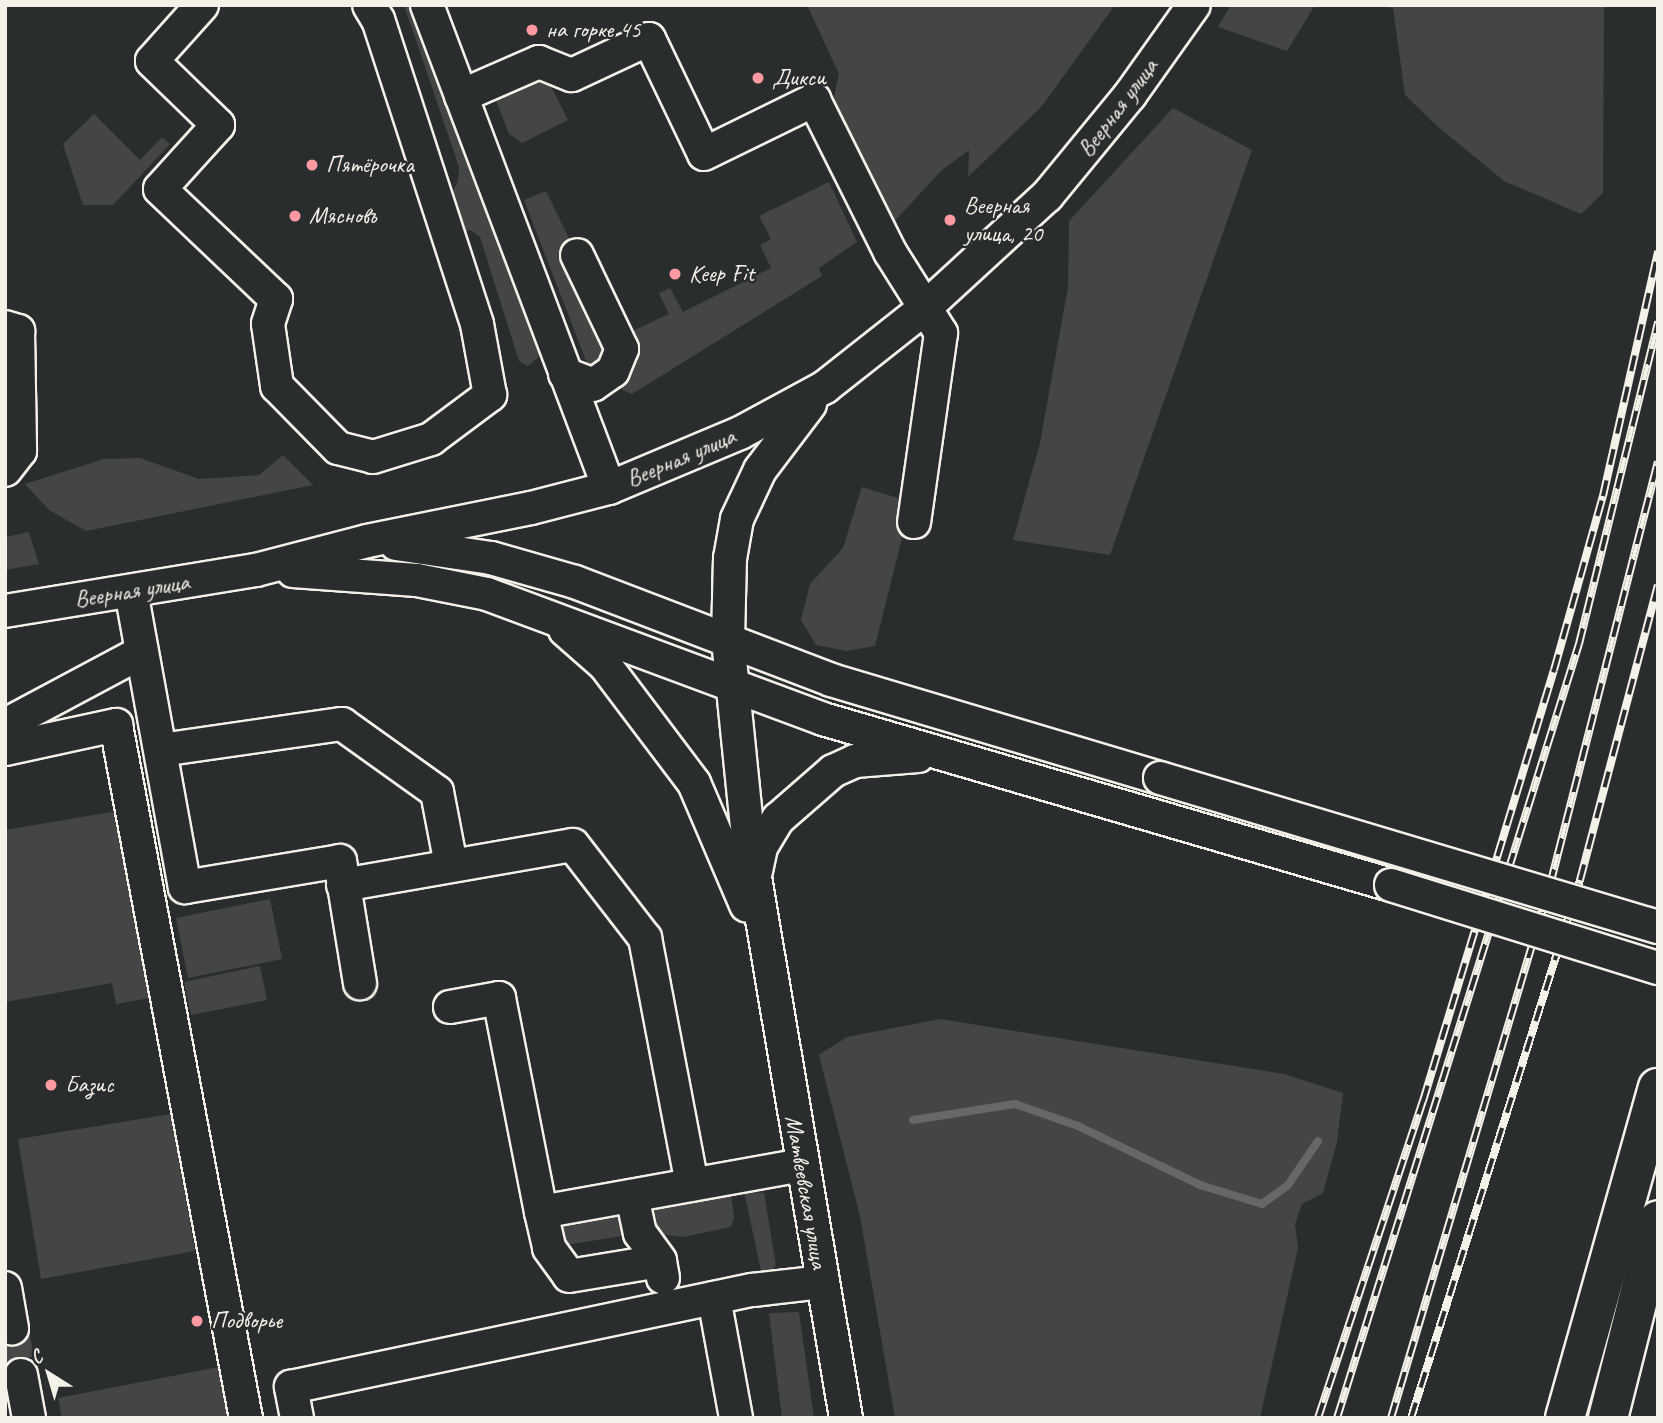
<!DOCTYPE html>
<html>
<head>
<meta charset="utf-8">
<style>
  body { margin:0 }
  #map { position:relative; width:1663px; height:1423px; overflow:hidden; background:#2a2d2e; font-family:Caveat,sans-serif }
  div>[style] { position:absolute }
  [style*='--x'] { left:calc(var(--x)*1px); top:calc(var(--y)*1px); width:calc(var(--w)*1px); rotate:calc(var(--a)*1deg) }
  .green>* { inset:0; background:#444645 }
  .stream>* { height:8px; margin:-4px; padding:0 4px; transform-origin:4px; border-radius:4px; background:#676866 }
  .minor-tunnel>* { height:32px; margin-top:-16px; transform-origin:0; background:repeating-linear-gradient(90deg,#484a4a 0 32px,transparent 0 48px) }
  .roads { filter:drop-shadow(2px 0 #f4f1e8) drop-shadow(-2px 0 #f4f1e8) drop-shadow(0 2px #f4f1e8) drop-shadow(0 -2px #f4f1e8) }
  .minor>* { height:32px; margin:-16px; padding:0 16px; transform-origin:16px; border-radius:16px; background:#2a2d2e }
  .major>* { height:38px; margin:-19px; padding:0 19px; transform-origin:19px; border-radius:19px; background:#2a2d2e }
  .rail>* { height:8px; margin-top:-4px; transform-origin:0; background:repeating-linear-gradient(90deg,#2a2d2e 0 16px,#f4f1e8 0 32px); box-sizing:border-box; border-block:2px solid #f4f1e8 }
  .bridges { filter:drop-shadow(2px 0 #f4f1e8) drop-shadow(-2px 0 #f4f1e8) drop-shadow(0 2px #f4f1e8) drop-shadow(0 -2px #f4f1e8) }
  .minor-bridge>* { height:32px; margin:-16px; padding:0 16px; transform-origin:16px; border-radius:16px; background:#2a2d2e }
  .dots>* { width:19px; height:19px; translate:-50% -50%; box-sizing:border-box; border:4px solid #2a2d2e; border-radius:50% }
  span { translate:-50% -50%; white-space:nowrap; text-align:center; line-height:1.15; -webkit-text-stroke:5px #2a2d2e; paint-order:stroke }
  .poi-label { font-size:24px; color:#f4f1e8 }
  .left { translate:0 -50%; text-align:left }
  .street-label { font-size:24px; color:#f4f1e8 }
  .frame { position:absolute; inset:0; border:7px solid #f4f1e8; pointer-events:none }
  .north { position:absolute; left:14px; top:1339px; width:70px; height:70px; -webkit-text-stroke:5px #2a2d2e; paint-order:stroke; rotate:323deg; font-size:19px; font-weight:700; line-height:28px; text-align:center; color:#f4f1e8 }
  .north::after { content:''; display:block; margin:auto; width:24px; height:32px; background:#f4f1e8; clip-path:polygon(50% 0,100% 100%,50% 72%,0 100%) }
</style>
</head>
<body>
<div id="map">
  <div class="green">
    <div style="clip-path:polygon(404px 5px,425px 5px,547px 350px,528px 366px,519px 361px,480px 237px,470px 230px,456px 236px,446px 204px,458px 181px,459px 167px)"></div>
    <div style="clip-path:polygon(807px 5px,1115px 5px,1042px 106px,968px 177px,969px 150px,942px 170px,890px 226px,834px 122px,838px 112px,832px 106px,839px 74px)"></div>
    <div style="clip-path:polygon(1231px 5px,1315px 5px,1287px 51px,1218px 27px)"></div>
    <div style="clip-path:polygon(1374px 5px,1604px 5px,1603px 193px,1581px 214px,1504px 181px,1436px 125px,1405px 95px,1393px 8px)"></div>
    <div style="clip-path:polygon(543px 71px,568px 120px,522px 143px,509px 134px,494px 95px)"></div>
    <div style="clip-path:polygon(1173px 108px,1252px 150px,1110px 555px,1013px 540px,1040px 443px,1068px 287px,1069px 221px)"></div>
    <div style="clip-path:polygon(94px 114px,140px 160px,162px 137px,170px 144px,113px 205px,83px 205px,63px 144px)"></div>
    <div style="clip-path:polygon(829px 182px,857px 242px,819px 268px,822px 276px,632px 394px,616px 387px,626px 334px,669px 314px,659px 293px,670px 288px,683px 312px,771px 268px,760px 245px,771px 239px,759px 216px)"></div>
    <div style="clip-path:polygon(546px 191px,577px 255px,607px 351px,601px 364px,588px 366px,524px 200px)"></div>
    <div style="clip-path:polygon(283px 455px,313px 485px,86px 531px,49px 510px,25px 484px,104px 459px,140px 458px,199px 479px,259px 475px)"></div>
    <div style="clip-path:polygon(862px 487px,911px 502px,875px 646px,847px 651px,816px 645px,801px 620px,810px 584px,843px 548px)"></div>
    <div style="clip-path:polygon(29px 532px,39px 564px,5px 570px,5px 537px)"></div>
    <div style="clip-path:polygon(117px 811px,167px 995px,116px 1004px,112px 983px,5px 1002px,5px 830px)"></div>
    <div style="clip-path:polygon(270px 899px,282px 959px,188px 978px,176px 918px)"></div>
    <div style="clip-path:polygon(260px 966px,267px 1000px,191px 1015px,184px 982px)"></div>
    <div style="clip-path:polygon(940px 1019px,1284px 1074px,1343px 1093px,1337px 1142px,1323px 1193px,1302px 1204px,1295px 1224px,1298px 1248px,1260px 1418px,895px 1418px,860px 1216px,819px 1055px,847px 1037px)"></div>
    <div style="clip-path:polygon(171px 1114px,195px 1251px,41px 1279px,18px 1139px)"></div>
    <div style="clip-path:polygon(744px 1191px,764px 1193px,776px 1266px,762px 1276px)"></div>
    <div style="clip-path:polygon(731px 1195px,734px 1217px,731px 1227px,683px 1237px,650px 1233px,648px 1210px)"></div>
    <div style="clip-path:polygon(618px 1217px,626px 1222px,628px 1235px,560px 1246px,557px 1228px)"></div>
    <div style="clip-path:polygon(799px 1312px,814px 1418px,782px 1418px,769px 1313px)"></div>
    <div style="clip-path:polygon(219px 1367px,229px 1418px,62px 1418px,58px 1398px)"></div>
  </div>
  <div class="stream">
    <div style="--x:913;--y:1120;--w:103;--a:-8.9"></div>
    <div style="--x:1015;--y:1104;--w:67;--a:19.2"></div>
    <div style="--x:1078;--y:1126;--w:136;--a:25.8"></div>
    <div style="--x:1200;--y:1185;--w:65;--a:17"></div>
    <div style="--x:1262;--y:1204;--w:32;--a:-36"></div>
    <div style="--x:1288;--y:1185;--w:53;--a:-55.7"></div>
  </div>
  <div class="minor-tunnel">
    <div style="--x:12;--y:1328;--w:48;--a:79.2"></div>
  </div>
  <div class="roads">
    <div class="minor">
      <div style="--x:202;--y:5;--w:75;--a:131.8"></div>
      <div style="--x:152;--y:61;--w:92;--a:44.1"></div>
      <div style="--x:218;--y:125;--w:86;--a:132.2"></div>
      <div style="--x:160;--y:189;--w:160;--a:43.5"></div>
      <div style="--x:276;--y:299;--w:26;--a:108"></div>
      <div style="--x:268;--y:324;--w:63;--a:81.7"></div>
      <div style="--x:277;--y:386;--w:87;--a:45.5"></div>
      <div style="--x:338;--y:448;--w:36;--a:14"></div>
      <div style="--x:373;--y:457;--w:61;--a:-17.2"></div>
      <div style="--x:431;--y:439;--w:74;--a:-36.7"></div>
      <div style="--x:490;--y:395;--w:72;--a:-100.4"></div>
      <div style="--x:477;--y:324;--w:320;--a:-108"></div>
      <div style="--x:378;--y:20;--w:17;--a:-121"></div>
      <div style="--x:427;--y:5;--w:516;--a:69.35"></div>
      <div style="--x:461;--y:96;--w:85;--a:-23.6"></div>
      <div style="--x:539;--y:62;--w:35;--a:22"></div>
      <div style="--x:572;--y:75;--w:85;--a:-25.1"></div>
      <div style="--x:649;--y:39;--w:127;--a:64.4"></div>
      <div style="--x:704;--y:154;--w:123;--a:-26.1"></div>
      <div style="--x:814;--y:100;--w:170;--a:63.4"></div>
      <div style="--x:890;--y:252;--w:96;--a:57.8"></div>
      <div style="--x:941;--y:333;--w:191;--a:98.1"></div>
      <div style="--x:5;--y:327;--w:14;--a:17"></div>
      <div style="--x:18;--y:331;--w:120;--a:89"></div>
      <div style="--x:20;--y:451;--w:24;--a:128"></div>
      <div style="--x:565;--y:374;--w:30;--a:21"></div>
      <div style="--x:593;--y:385;--w:24;--a:-35"></div>
      <div style="--x:613;--y:371;--w:24;--a:-68"></div>
      <div style="--x:622;--y:349;--w:104;--a:-115.6"></div>
      <div style="--x:810;--y:404;--w:83;--a:127.1"></div>
      <div style="--x:760;--y:470;--w:54;--a:115.1"></div>
      <div style="--x:737;--y:519;--w:40;--a:100"></div>
      <div style="--x:730;--y:558;--w:82;--a:91.4"></div>
      <div style="--x:728;--y:640;--w:197;--a:84.2"></div>
      <div style="--x:748;--y:836;--w:590;--a:80.44"></div>
      <div style="--x:396;--y:544;--w:96;--a:8.4"></div>
      <div style="--x:491;--y:558;--w:87;--a:15.9"></div>
      <div style="--x:575;--y:582;--w:274;--a:20.9"></div>
      <div style="--x:831;--y:680;--w:343;--a:16.6"></div>
      <div style="--x:293;--y:571;--w:124;--a:4.2"></div>
      <div style="--x:417;--y:580;--w:71;--a:11.3"></div>
      <div style="--x:487;--y:594;--w:358;--a:20.4"></div>
      <div style="--x:823;--y:719;--w:592;--a:16.29"></div>
      <div style="--x:131;--y:591;--w:301;--a:79.7"></div>
      <div style="--x:185;--y:887;--w:157;--a:-9.5"></div>
      <div style="--x:340;--y:861;--w:124;--a:80.7"></div>
      <div style="--x:5;--y:611;--w:254;--a:-9.3"></div>
      <div style="--x:256;--y:570;--w:115;--a:-14.6"></div>
      <div style="--x:367;--y:541;--w:167;--a:-11.4"></div>
      <div style="--x:531;--y:508;--w:81;--a:-14.4"></div>
      <div style="--x:609;--y:488;--w:142;--a:-22.8"></div>
      <div style="--x:740;--y:433;--w:97;--a:-28.4"></div>
      <div style="--x:825;--y:387;--w:127;--a:-38.3"></div>
      <div style="--x:925;--y:308;--w:166;--a:-42.6"></div>
      <div style="--x:1047;--y:196;--w:131;--a:-50.6"></div>
      <div style="--x:1130;--y:95;--w:110;--a:-54.6"></div>
      <div style="--x:565;--y:630;--w:53;--a:41.2"></div>
      <div style="--x:605;--y:665;--w:148;--a:53"></div>
      <div style="--x:694;--y:783;--w:133;--a:66.9"></div>
      <div style="--x:5;--y:725;--w:155;--a:-28.1"></div>
      <div style="--x:5;--y:749;--w:114;--a:-12.2"></div>
      <div style="--x:116;--y:725;--w:705;--a:79.38"></div>
      <div style="--x:161;--y:750;--w:183;--a:-8.2"></div>
      <div style="--x:342;--y:724;--w:117;--a:35.6"></div>
      <div style="--x:437;--y:792;--w:74;--a:79.1"></div>
      <div style="--x:756;--y:871;--w:25;--a:-78"></div>
      <div style="--x:761;--y:847;--w:33;--a:-59"></div>
      <div style="--x:778;--y:819;--w:73;--a:-41.1"></div>
      <div style="--x:833;--y:771;--w:24;--a:-24"></div>
      <div style="--x:855;--y:761;--w:63;--a:-4.5"></div>
      <div style="--x:343;--y:885;--w:233;--a:-9.9"></div>
      <div style="--x:573;--y:845;--w:118;--a:52.3"></div>
      <div style="--x:645;--y:938;--w:251;--a:79.2"></div>
      <div style="--x:450;--y:1007;--w:50;--a:-10.4"></div>
      <div style="--x:499;--y:998;--w:218;--a:78.9"></div>
      <div style="--x:541;--y:1212;--w:264;--a:-10.2"></div>
      <div style="--x:632;--y:1196;--w:38;--a:78"></div>
      <div style="--x:640;--y:1233;--w:34;--a:54"></div>
      <div style="--x:660;--y:1261;--w:17;--a:80"></div>
      <div style="--x:541;--y:1212;--w:37;--a:77"></div>
      <div style="--x:549;--y:1248;--w:34;--a:54"></div>
      <div style="--x:569;--y:1276;--w:92;--a:-9.4"></div>
      <div style="--x:5;--y:1288;--w:41;--a:80.1"></div>
      <div style="--x:714;--y:1298;--w:122;--a:79.6"></div>
      <div style="--x:21;--y:1375;--w:44;--a:79.5"></div>
      <div style="--x:297;--y:1418;--w:32;--a:-101"></div>
      <div style="--x:291;--y:1387;--w:472;--a:-11.9"></div>
      <div style="--x:753;--y:1290;--w:69;--a:-6.6"></div>
    </div>
    <div class="major">
      <div style="--x:1565;--y:1418;--w:343;--a:-74.3"></div>
      <div style="--x:1608;--y:1418;--w:204;--a:-75.8"></div>
    </div>
  </div>
  <div class="rail">
    <div style="--x:1318;--y:1418;--w:334;--a:-71.7"></div>
    <div style="--x:1423;--y:1101;--w:450;--a:-73.1"></div>
    <div style="--x:1554;--y:670;--w:181;--a:-74.3"></div>
    <div style="--x:1603;--y:496;--w:251;--a:-77.3"></div>
    <div style="--x:1337;--y:1418;--w:811;--a:-72.64"></div>
    <div style="--x:1579;--y:644;--w:332;--a:-76.2"></div>
    <div style="--x:1391;--y:1418;--w:556;--a:-73.39"></div>
    <div style="--x:1550;--y:885;--w:437;--a:-75.7"></div>
    <div style="--x:1411;--y:1418;--w:564;--a:-72.56"></div>
    <div style="--x:1580;--y:880;--w:305;--a:-75.2"></div>
  </div>
  <div class="bridges">
    <div class="minor-bridge">
      <div style="--x:1160;--y:778;--w:520;--a:16.66"></div>
      <div style="--x:1391;--y:885;--w:280;--a:17.3"></div>
    </div>
  </div>
  <div class="dots">
    <div style="left:532px;top:30px;background:#ff9aa2"></div>
    <div style="left:758px;top:78px;background:#ff9aa2"></div>
    <div style="left:312px;top:165px;background:#ff9aa2"></div>
    <div style="left:295px;top:216px;background:#ff9aa2"></div>
    <div style="left:950px;top:220px;background:#ff9aa2"></div>
    <div style="left:675px;top:274px;background:#ff9aa2"></div>
    <div style="left:51px;top:1085px;background:#ff9aa2"></div>
    <div style="left:197px;top:1321px;background:#ff9aa2"></div>
  </div>
  <div class="poi-label">
    <span class="left" style="left:546px;top:30px">на горке 45</span>
    <span class="left" style="left:772px;top:78px">Дикси</span>
    <span class="left" style="left:326px;top:165px">Пятёрочка</span>
    <span class="left" style="left:964px;top:220px">Веерная<br>улица, 20</span>
    <span class="left" style="left:309px;top:216px">Мясновъ</span>
    <span class="left" style="left:689px;top:274px">Keep Fit</span>
    <span class="left" style="left:65px;top:1085px">Базис</span>
    <span class="left" style="left:211px;top:1321px">Подворье</span>
  </div>
  <div class="street-label">
    <span style="left:1118px;top:108px;rotate:-53deg">Веерная улица</span>
    <span style="left:681px;top:458px;rotate:-23deg">Веерная улица</span>
    <span style="left:132px;top:591px;rotate:-9deg">Веерная улица</span>
    <span style="left:806px;top:1192px;rotate:80deg">Матвеевская улица</span>
  </div>
  <div class="frame"></div>
  <div class="north">С</div>
</div>
</body>
</html>
